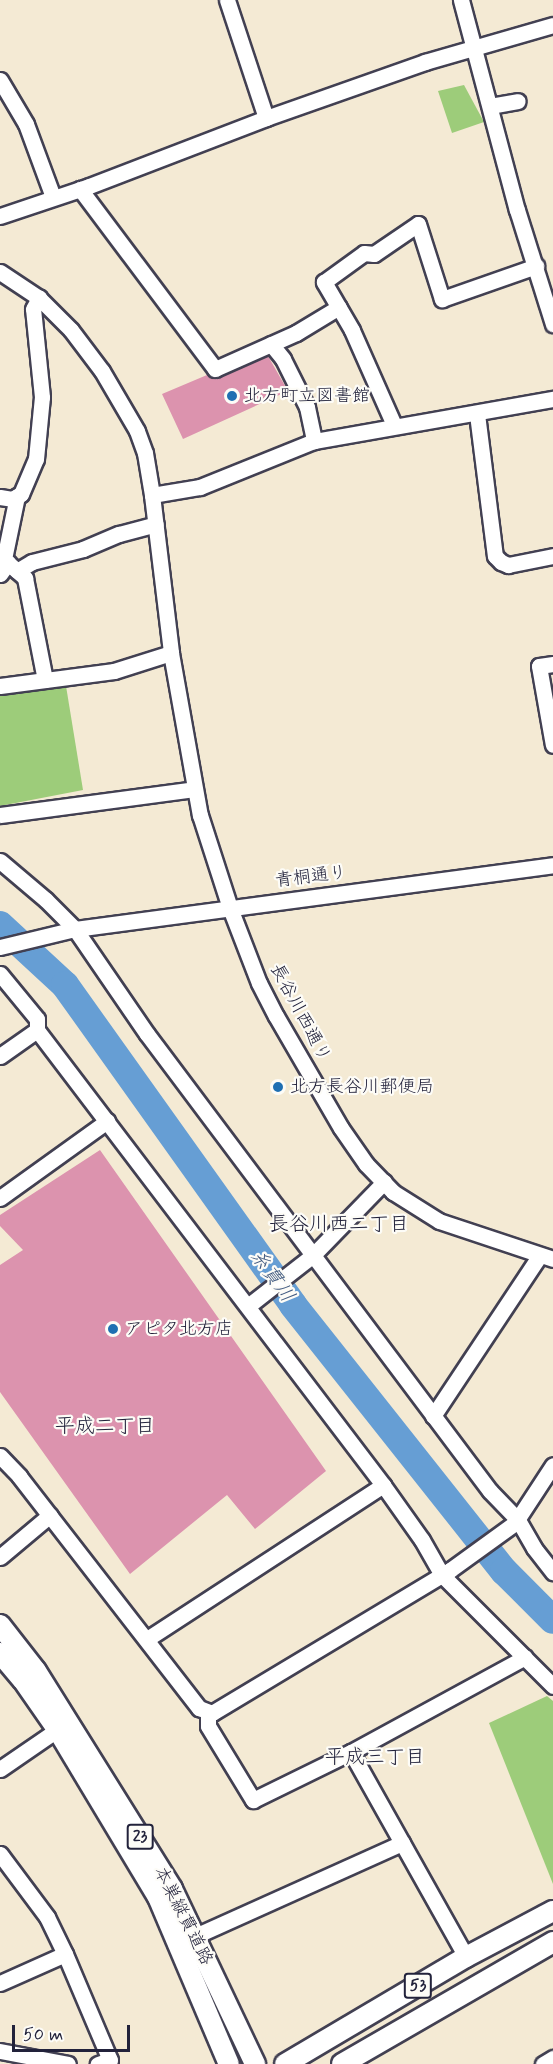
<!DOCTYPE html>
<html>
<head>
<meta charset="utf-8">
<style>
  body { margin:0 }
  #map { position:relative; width:553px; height:2064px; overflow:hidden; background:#f4ead4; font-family:Mynerve,"Klee One",sans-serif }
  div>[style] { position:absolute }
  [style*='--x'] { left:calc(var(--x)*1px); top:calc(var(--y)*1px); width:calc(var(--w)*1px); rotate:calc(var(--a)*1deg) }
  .green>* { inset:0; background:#9dcc7a }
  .river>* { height:28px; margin:-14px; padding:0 14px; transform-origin:14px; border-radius:14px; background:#669ed4 }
  .building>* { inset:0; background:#dc93ae }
  .roads { filter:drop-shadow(2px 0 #424052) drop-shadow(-2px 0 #424052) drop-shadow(0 2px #424052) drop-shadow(0 -2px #424052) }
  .minor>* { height:15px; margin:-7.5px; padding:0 7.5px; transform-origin:7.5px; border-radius:7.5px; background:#fff }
  .major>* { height:20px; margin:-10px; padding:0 10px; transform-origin:10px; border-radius:10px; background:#fff }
  .dots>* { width:16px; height:16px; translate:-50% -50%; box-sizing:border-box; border:3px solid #fdfcf7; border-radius:50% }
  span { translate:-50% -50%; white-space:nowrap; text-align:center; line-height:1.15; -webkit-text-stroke:4.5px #fdfcf7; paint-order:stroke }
  .shield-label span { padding:2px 4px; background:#fdfcf7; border:2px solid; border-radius:4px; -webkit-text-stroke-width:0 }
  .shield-label { font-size:16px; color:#22223b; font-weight:700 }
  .poi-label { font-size:18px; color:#22223b }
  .left { translate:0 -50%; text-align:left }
  .street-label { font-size:18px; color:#22223b }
  .neighbourhood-label { font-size:20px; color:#22223b }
  .water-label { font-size:20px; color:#415a80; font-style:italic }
  .scale { position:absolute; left:12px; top:2025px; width:118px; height:27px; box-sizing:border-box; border:3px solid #22223b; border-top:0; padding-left:8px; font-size:18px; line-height:21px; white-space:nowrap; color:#22223b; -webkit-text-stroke:4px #fdfcf7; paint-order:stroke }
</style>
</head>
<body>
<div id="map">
  <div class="green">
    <div style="clip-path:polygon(464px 85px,484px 122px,452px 133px,438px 91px)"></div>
    <div style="clip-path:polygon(66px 686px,83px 790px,0 806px,0 694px)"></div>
    <div style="clip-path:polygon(547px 1696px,553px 1701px,553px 1884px,489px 1723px)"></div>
  </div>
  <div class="river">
    <div style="--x:0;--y:925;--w:88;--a:42.7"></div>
    <div style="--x:65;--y:985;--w:393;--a:54.5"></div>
    <div style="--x:293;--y:1305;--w:340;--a:51.6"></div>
    <div style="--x:504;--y:1571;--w:69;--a:45"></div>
  </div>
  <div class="building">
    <div style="clip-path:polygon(268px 356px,288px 391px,183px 439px,162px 394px,207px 375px,219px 378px)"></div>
    <div style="clip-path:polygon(100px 1150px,326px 1471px,255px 1529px,227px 1495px,130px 1574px,0 1392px,0 1265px,23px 1250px,0 1226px,0 1215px)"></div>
  </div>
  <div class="roads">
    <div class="minor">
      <div style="--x:227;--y:0;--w:124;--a:71.7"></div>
      <div style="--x:461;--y:0;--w:217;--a:75.1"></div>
      <div style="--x:517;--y:210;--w:120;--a:72.5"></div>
      <div style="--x:0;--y:80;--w:51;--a:59.4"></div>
      <div style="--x:26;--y:124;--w:78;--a:69.7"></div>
      <div style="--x:490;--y:106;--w:28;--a:-10"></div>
      <div style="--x:80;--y:189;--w:225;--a:53.1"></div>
      <div style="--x:215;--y:369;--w:89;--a:-24"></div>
      <div style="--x:296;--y:333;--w:50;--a:-31.2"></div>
      <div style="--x:0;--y:216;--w:94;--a:-18.6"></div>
      <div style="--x:89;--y:186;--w:190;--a:-21"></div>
      <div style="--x:266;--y:118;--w:169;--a:-19.4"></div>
      <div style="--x:425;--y:62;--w:133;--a:-16.1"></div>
      <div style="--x:0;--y:272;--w:47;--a:33.7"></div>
      <div style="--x:39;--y:298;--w:45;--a:45"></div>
      <div style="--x:71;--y:330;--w:51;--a:52.9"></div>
      <div style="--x:102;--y:371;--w:69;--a:59.7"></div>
      <div style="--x:137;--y:431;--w:23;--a:70"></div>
      <div style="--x:145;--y:453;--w:43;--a:80.5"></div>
      <div style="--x:152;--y:495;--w:159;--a:83.1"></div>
      <div style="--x:171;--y:653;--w:165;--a:79.9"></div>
      <div style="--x:200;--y:815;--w:98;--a:72.1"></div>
      <div style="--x:230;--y:908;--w:80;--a:68.9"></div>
      <div style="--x:259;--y:983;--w:37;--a:63"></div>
      <div style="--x:276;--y:1016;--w:129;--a:59.9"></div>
      <div style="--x:341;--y:1128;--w:44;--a:55.2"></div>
      <div style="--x:366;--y:1164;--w:39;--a:46"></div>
      <div style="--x:393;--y:1192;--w:54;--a:32.2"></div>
      <div style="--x:439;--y:1221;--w:120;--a:18.4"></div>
      <div style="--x:271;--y:344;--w:19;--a:51"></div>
      <div style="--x:283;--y:359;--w:54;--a:63.4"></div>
      <div style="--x:307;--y:407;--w:35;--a:78"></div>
      <div style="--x:477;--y:414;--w:143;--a:82.8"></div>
      <div style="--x:495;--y:556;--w:8;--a:45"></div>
      <div style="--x:501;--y:562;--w:8;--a:23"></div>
      <div style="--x:508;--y:565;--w:46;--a:-11.3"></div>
      <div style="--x:394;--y:425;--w:104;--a:-113.9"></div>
      <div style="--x:352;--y:330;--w:56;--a:-120.3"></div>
      <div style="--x:324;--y:282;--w:49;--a:-35.9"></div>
      <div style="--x:364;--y:253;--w:10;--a:6"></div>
      <div style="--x:374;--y:254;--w:53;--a:-34.3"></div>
      <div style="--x:418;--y:224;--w:79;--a:72.3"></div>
      <div style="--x:442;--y:299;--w:100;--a:-19.3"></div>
      <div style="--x:152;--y:495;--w:49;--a:-9.5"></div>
      <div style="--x:200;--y:487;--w:123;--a:-22"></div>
      <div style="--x:314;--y:441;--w:243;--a:-10"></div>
      <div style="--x:0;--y:497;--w:12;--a:9"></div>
      <div style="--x:12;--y:499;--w:10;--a:-29"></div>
      <div style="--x:21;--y:494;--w:38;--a:-67"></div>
      <div style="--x:36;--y:459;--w:62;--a:-84.5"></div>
      <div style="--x:42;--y:397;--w:88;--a:-95.8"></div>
      <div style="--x:33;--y:309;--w:13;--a:-61"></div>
      <div style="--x:8;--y:563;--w:6;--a:-135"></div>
      <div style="--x:4;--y:559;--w:64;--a:-78.3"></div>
      <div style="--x:17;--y:571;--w:17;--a:-31"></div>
      <div style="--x:32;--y:562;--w:53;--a:-14.3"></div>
      <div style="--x:83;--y:549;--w:39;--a:-23"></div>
      <div style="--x:119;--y:534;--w:38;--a:-15"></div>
      <div style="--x:0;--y:574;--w:14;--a:-54"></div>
      <div style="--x:8;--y:563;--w:23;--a:41"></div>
      <div style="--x:25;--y:578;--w:104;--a:78.9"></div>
      <div style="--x:553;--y:664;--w:14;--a:172"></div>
      <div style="--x:539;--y:666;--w:80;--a:80"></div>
      <div style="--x:0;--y:686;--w:115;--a:-7.5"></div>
      <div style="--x:114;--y:671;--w:60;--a:-17.5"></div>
      <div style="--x:0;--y:815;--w:196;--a:-7.6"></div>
      <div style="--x:0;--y:861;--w:60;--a:40.3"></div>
      <div style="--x:46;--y:900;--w:41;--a:45"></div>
      <div style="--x:75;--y:929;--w:127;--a:55.6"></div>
      <div style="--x:147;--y:1034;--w:571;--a:53.11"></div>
      <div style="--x:490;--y:1491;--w:40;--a:46"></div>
      <div style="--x:518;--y:1520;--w:32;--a:60"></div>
      <div style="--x:534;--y:1548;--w:31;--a:52"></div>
      <div style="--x:0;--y:947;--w:77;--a:-13.5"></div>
      <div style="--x:75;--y:929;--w:482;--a:-7.6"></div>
      <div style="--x:0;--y:974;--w:58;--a:50.6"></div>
      <div style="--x:37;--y:1019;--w:11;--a:90"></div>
      <div style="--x:37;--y:1030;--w:572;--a:52.75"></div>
      <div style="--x:383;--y:1485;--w:67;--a:54.7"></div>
      <div style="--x:422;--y:1540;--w:40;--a:60.3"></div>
      <div style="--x:442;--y:1575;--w:157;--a:45"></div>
      <div style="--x:0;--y:1056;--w:45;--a:-35.1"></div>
      <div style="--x:0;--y:1198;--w:132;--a:-35.7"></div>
      <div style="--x:248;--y:1306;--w:83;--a:-38.1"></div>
      <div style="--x:313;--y:1255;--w:102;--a:-45.8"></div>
      <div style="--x:433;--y:1416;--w:193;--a:-56.4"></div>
      <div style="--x:0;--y:1456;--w:28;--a:46"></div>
      <div style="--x:19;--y:1476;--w:294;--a:52.2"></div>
      <div style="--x:199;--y:1708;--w:14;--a:21"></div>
      <div style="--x:212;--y:1713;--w:278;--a:-31"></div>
      <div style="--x:450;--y:1570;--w:80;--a:-35.9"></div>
      <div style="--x:515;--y:1523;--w:69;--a:-56.8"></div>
      <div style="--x:0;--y:1557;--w:65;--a:-40"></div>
      <div style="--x:147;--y:1639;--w:282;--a:-33.1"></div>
      <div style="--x:208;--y:1712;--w:14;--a:90"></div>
      <div style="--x:208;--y:1726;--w:87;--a:58.7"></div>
      <div style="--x:253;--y:1800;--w:109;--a:-26.1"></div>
      <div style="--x:351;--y:1752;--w:198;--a:-28.6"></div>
      <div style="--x:351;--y:1752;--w:235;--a:60.7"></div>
      <div style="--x:0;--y:1769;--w:78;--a:-34.5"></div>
      <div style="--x:0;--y:1854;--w:79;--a:53.3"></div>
      <div style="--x:47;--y:1917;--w:41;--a:64.1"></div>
      <div style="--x:65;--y:1954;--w:115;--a:67"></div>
      <div style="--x:110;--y:2060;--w:13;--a:162"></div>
      <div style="--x:195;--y:1936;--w:227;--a:-24.2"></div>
      <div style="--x:0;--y:1983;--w:71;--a:-24"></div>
      <div style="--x:0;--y:2051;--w:69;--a:10.8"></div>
      <div style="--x:543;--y:2064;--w:12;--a:-31"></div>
    </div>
    <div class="major">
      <div style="--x:0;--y:1625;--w:58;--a:52"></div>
      <div style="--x:36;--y:1671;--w:257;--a:58"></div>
      <div style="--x:172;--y:1889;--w:194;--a:64.6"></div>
      <div style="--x:0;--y:1653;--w:35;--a:50"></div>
      <div style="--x:23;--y:1680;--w:60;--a:55.2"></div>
      <div style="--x:57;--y:1729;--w:196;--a:59"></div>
      <div style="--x:158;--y:1897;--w:181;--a:67"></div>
      <div style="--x:285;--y:2064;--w:210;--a:-30.6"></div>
      <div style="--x:466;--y:1957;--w:98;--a:-27.9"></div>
      <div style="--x:342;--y:2064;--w:244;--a:-30"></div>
    </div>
  </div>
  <div class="dots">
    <div style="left:232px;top:396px;background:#1f6fb2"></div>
    <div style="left:278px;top:1087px;background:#1f6fb2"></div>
    <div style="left:113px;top:1329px;background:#1f6fb2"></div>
  </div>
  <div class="shield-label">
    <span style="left:140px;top:1837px">23</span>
    <span style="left:418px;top:1986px">53</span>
  </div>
  <div class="poi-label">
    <span class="left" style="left:244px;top:396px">北方町立図書館</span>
    <span class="left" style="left:290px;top:1087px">北方長谷川郵便局</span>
    <span class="left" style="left:125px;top:1329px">アピタ北方店</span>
  </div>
  <div class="street-label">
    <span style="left:311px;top:877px;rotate:-7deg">青桐通り</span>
    <span style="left:300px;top:1013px;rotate:62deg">長谷川西通り</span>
    <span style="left:183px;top:1916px;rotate:63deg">本巣縦貫道路</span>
  </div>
  <div class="neighbourhood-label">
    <span style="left:339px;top:1224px">長谷川西二丁目</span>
    <span style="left:105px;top:1426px">平成二丁目</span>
    <span style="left:375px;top:1757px">平成三丁目</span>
  </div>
  <div class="water-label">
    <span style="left:272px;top:1276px;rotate:54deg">糸貫川</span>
  </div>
  <div class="scale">50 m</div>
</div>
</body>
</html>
